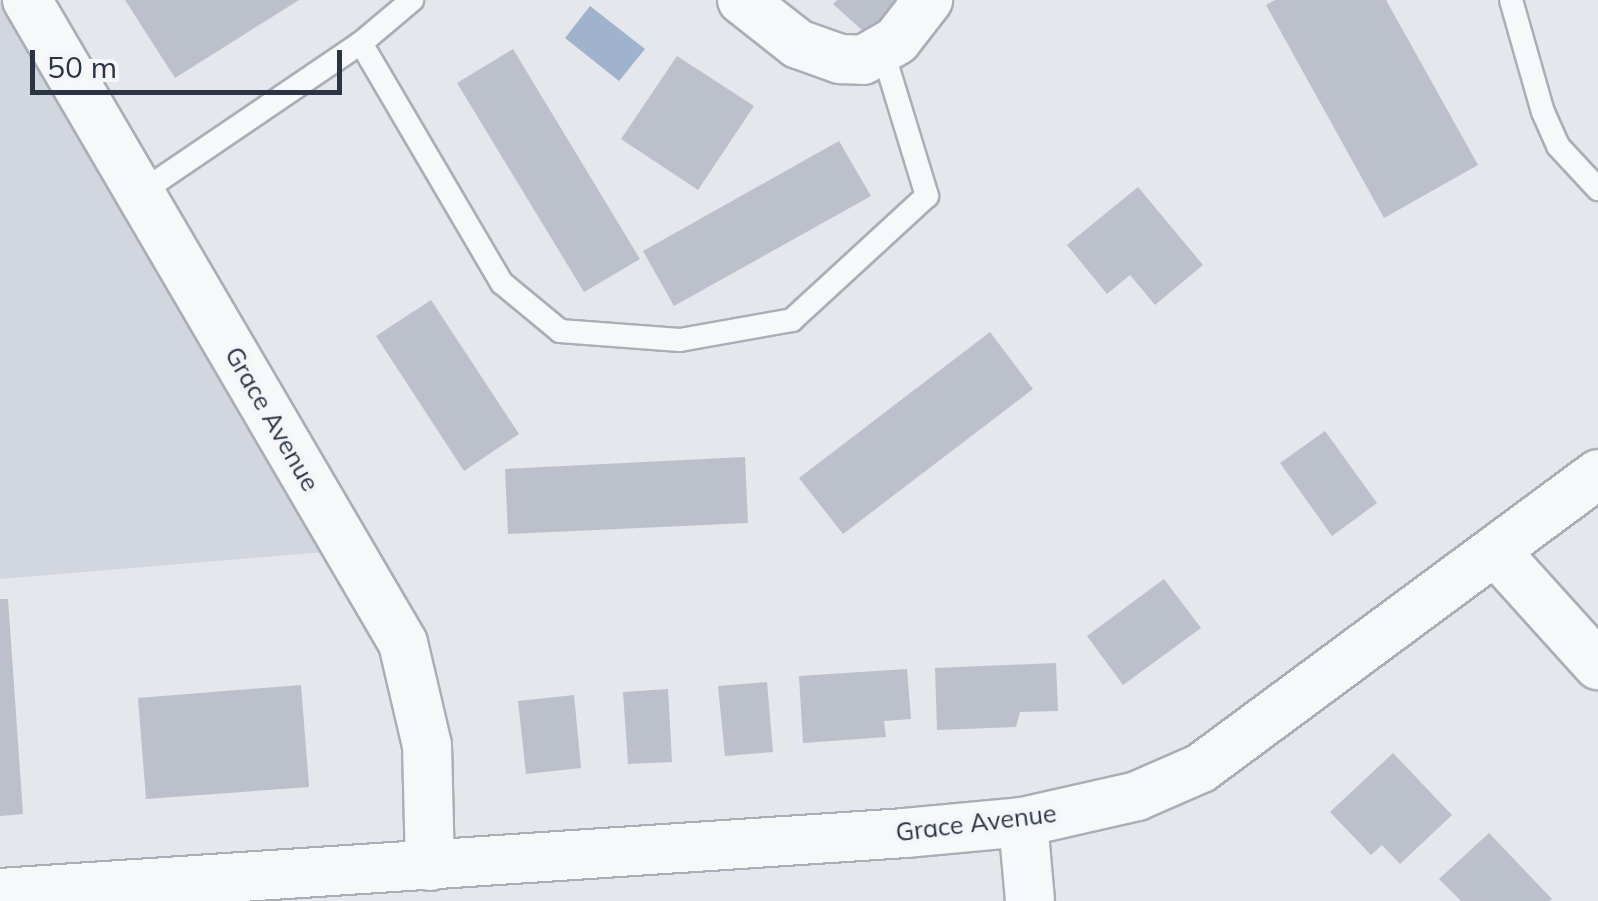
<!DOCTYPE html>
<html>
<head>
<meta charset="utf-8">
<style>
  body { margin:0 }
  #map { position:relative; width:1598px; height:901px; overflow:hidden; background:#e4e7ec; font-family:Mulish,sans-serif }
  div>[style] { position:absolute }
  [style*='--x'] { left:calc(var(--x)*1px); top:calc(var(--y)*1px); width:calc(var(--w)*1px); rotate:calc(var(--a)*1deg) }
  .built>* { inset:0; background:#d2d6de }
  .water>* { inset:0; background:#9fb4cc }
  .building>* { inset:0; background:#bbc0ca }
  .roads { filter:drop-shadow(2px 0 #a9aeb7) drop-shadow(-2px 0 #a9aeb7) drop-shadow(0 2px #a9aeb7) drop-shadow(0 -2px #a9aeb7) }
  .service>* { height:22px; margin:-11px; padding:0 11px; transform-origin:11px; border-radius:11px; background:#f7f8fa }
  .minor>* { height:48px; margin:-24px; padding:0 24px; transform-origin:24px; border-radius:24px; background:#f7f8fa }
  span { translate:-50% -50%; white-space:nowrap; text-align:center; line-height:1.15; -webkit-text-stroke:8px #f4f6f9; paint-order:stroke }
  .street-label { font-size:25px; color:#2b3445 }
  .scale { position:absolute; left:30px; top:50px; width:312px; height:45px; box-sizing:border-box; border:5px solid #2b3445; border-top:0; padding-left:12px; font-size:30px; line-height:35px; white-space:nowrap; color:#2b3445; -webkit-text-stroke:8px #f4f6f9; paint-order:stroke }
</style>
</head>
<body>
<div id="map">
  <div class="built">
    <div style="clip-path:polygon(0 0,27px 0,349px 550px,0 579px)"></div>
  </div>
  <div class="water">
    <div style="clip-path:polygon(590px 6px,645px 49px,619px 81px,565px 38px)"></div>
  </div>
  <div class="building">
    <div style="clip-path:polygon(125px 0,299px 0,175px 78px)"></div>
    <div style="clip-path:polygon(837px 0,908px 0,872px 39px,833px 4px)"></div>
    <div style="clip-path:polygon(1275px 0,1386px 0,1478px 165px,1384px 218px,1266px 5px)"></div>
    <div style="clip-path:polygon(513px 49px,640px 259px,584px 292px,457px 83px)"></div>
    <div style="clip-path:polygon(677px 56px,754px 106px,698px 190px,621px 139px)"></div>
    <div style="clip-path:polygon(839px 141px,871px 196px,674px 306px,643px 251px)"></div>
    <div style="clip-path:polygon(1138px 187px,1203px 265px,1155px 305px,1130px 275px,1107px 294px,1067px 245px)"></div>
    <div style="clip-path:polygon(431px 300px,519px 434px,464px 471px,376px 336px)"></div>
    <div style="clip-path:polygon(990px 332px,1033px 389px,843px 534px,799px 478px)"></div>
    <div style="clip-path:polygon(1325px 431px,1377px 503px,1332px 536px,1280px 463px)"></div>
    <div style="clip-path:polygon(745px 457px,748px 523px,508px 534px,505px 469px)"></div>
    <div style="clip-path:polygon(1164px 579px,1201px 628px,1123px 685px,1087px 636px)"></div>
    <div style="clip-path:polygon(0 599px,8px 599px,23px 814px,0 816px)"></div>
    <div style="clip-path:polygon(1056px 663px,1058px 711px,1020px 712px,1016px 727px,937px 730px,935px 668px)"></div>
    <div style="clip-path:polygon(907px 669px,911px 719px,884px 721px,886px 737px,803px 743px,799px 676px)"></div>
    <div style="clip-path:polygon(767px 682px,773px 752px,725px 756px,718px 686px)"></div>
    <div style="clip-path:polygon(301px 685px,309px 787px,146px 799px,138px 698px)"></div>
    <div style="clip-path:polygon(668px 689px,672px 762px,628px 764px,623px 692px)"></div>
    <div style="clip-path:polygon(574px 695px,581px 768px,526px 774px,518px 701px)"></div>
    <div style="clip-path:polygon(1393px 753px,1452px 815px,1400px 864px,1382px 845px,1371px 855px,1330px 812px)"></div>
    <div style="clip-path:polygon(1489px 833px,1552px 899px,1549px 901px,1461px 901px,1439px 879px)"></div>
  </div>
  <div class="roads">
    <div class="service">
      <div style="--x:1511;--y:0;--w:116;--a:74.1"></div>
      <div style="--x:1543;--y:112;--w:37;--a:66"></div>
      <div style="--x:1558;--y:146;--w:59;--a:47.1"></div>
      <div style="--x:361;--y:43;--w:278;--a:59.6"></div>
      <div style="--x:502;--y:283;--w:75;--a:39.6"></div>
      <div style="--x:560;--y:331;--w:120;--a:4.3"></div>
      <div style="--x:680;--y:340;--w:114;--a:-10.1"></div>
      <div style="--x:792;--y:320;--w:183;--a:-42.6"></div>
      <div style="--x:927;--y:196;--w:154;--a:-107"></div>
      <div style="--x:140;--y:193;--w:267;--a:-34.2"></div>
      <div style="--x:361;--y:43;--w:67;--a:-40.1"></div>
    </div>
    <div class="minor">
      <div style="--x:27;--y:0;--w:745;--a:59.68"></div>
      <div style="--x:403;--y:643;--w:105;--a:76.8"></div>
      <div style="--x:427;--y:745;--w:121;--a:88.6"></div>
      <div style="--x:742;--y:0;--w:71;--a:38.2"></div>
      <div style="--x:798;--y:44;--w:45;--a:19.7"></div>
      <div style="--x:840;--y:59;--w:23;--a:2"></div>
      <div style="--x:863;--y:60;--w:39;--a:-30"></div>
      <div style="--x:897;--y:40;--w:51;--a:-52.2"></div>
      <div style="--x:1495;--y:551;--w:154;--a:47.9"></div>
      <div style="--x:1023;--y:822;--w:79;--a:84.9"></div>
      <div style="--x:0;--y:893;--w:907;--a:-3.79"></div>
      <div style="--x:905;--y:833;--w:119;--a:-5.3"></div>
      <div style="--x:1023;--y:822;--w:117;--a:-12.8"></div>
      <div style="--x:1137;--y:796;--w:70;--a:-23.6"></div>
      <div style="--x:1201;--y:768;--w:494;--a:-36.5"></div>
    </div>
  </div>
  <div class="street-label">
    <span style="left:272px;top:419px;rotate:60deg">Grace Avenue</span>
    <span style="left:976px;top:823px;rotate:-7deg">Grace Avenue</span>
  </div>
  <div class="scale">50 m</div>
</div>
</body>
</html>
